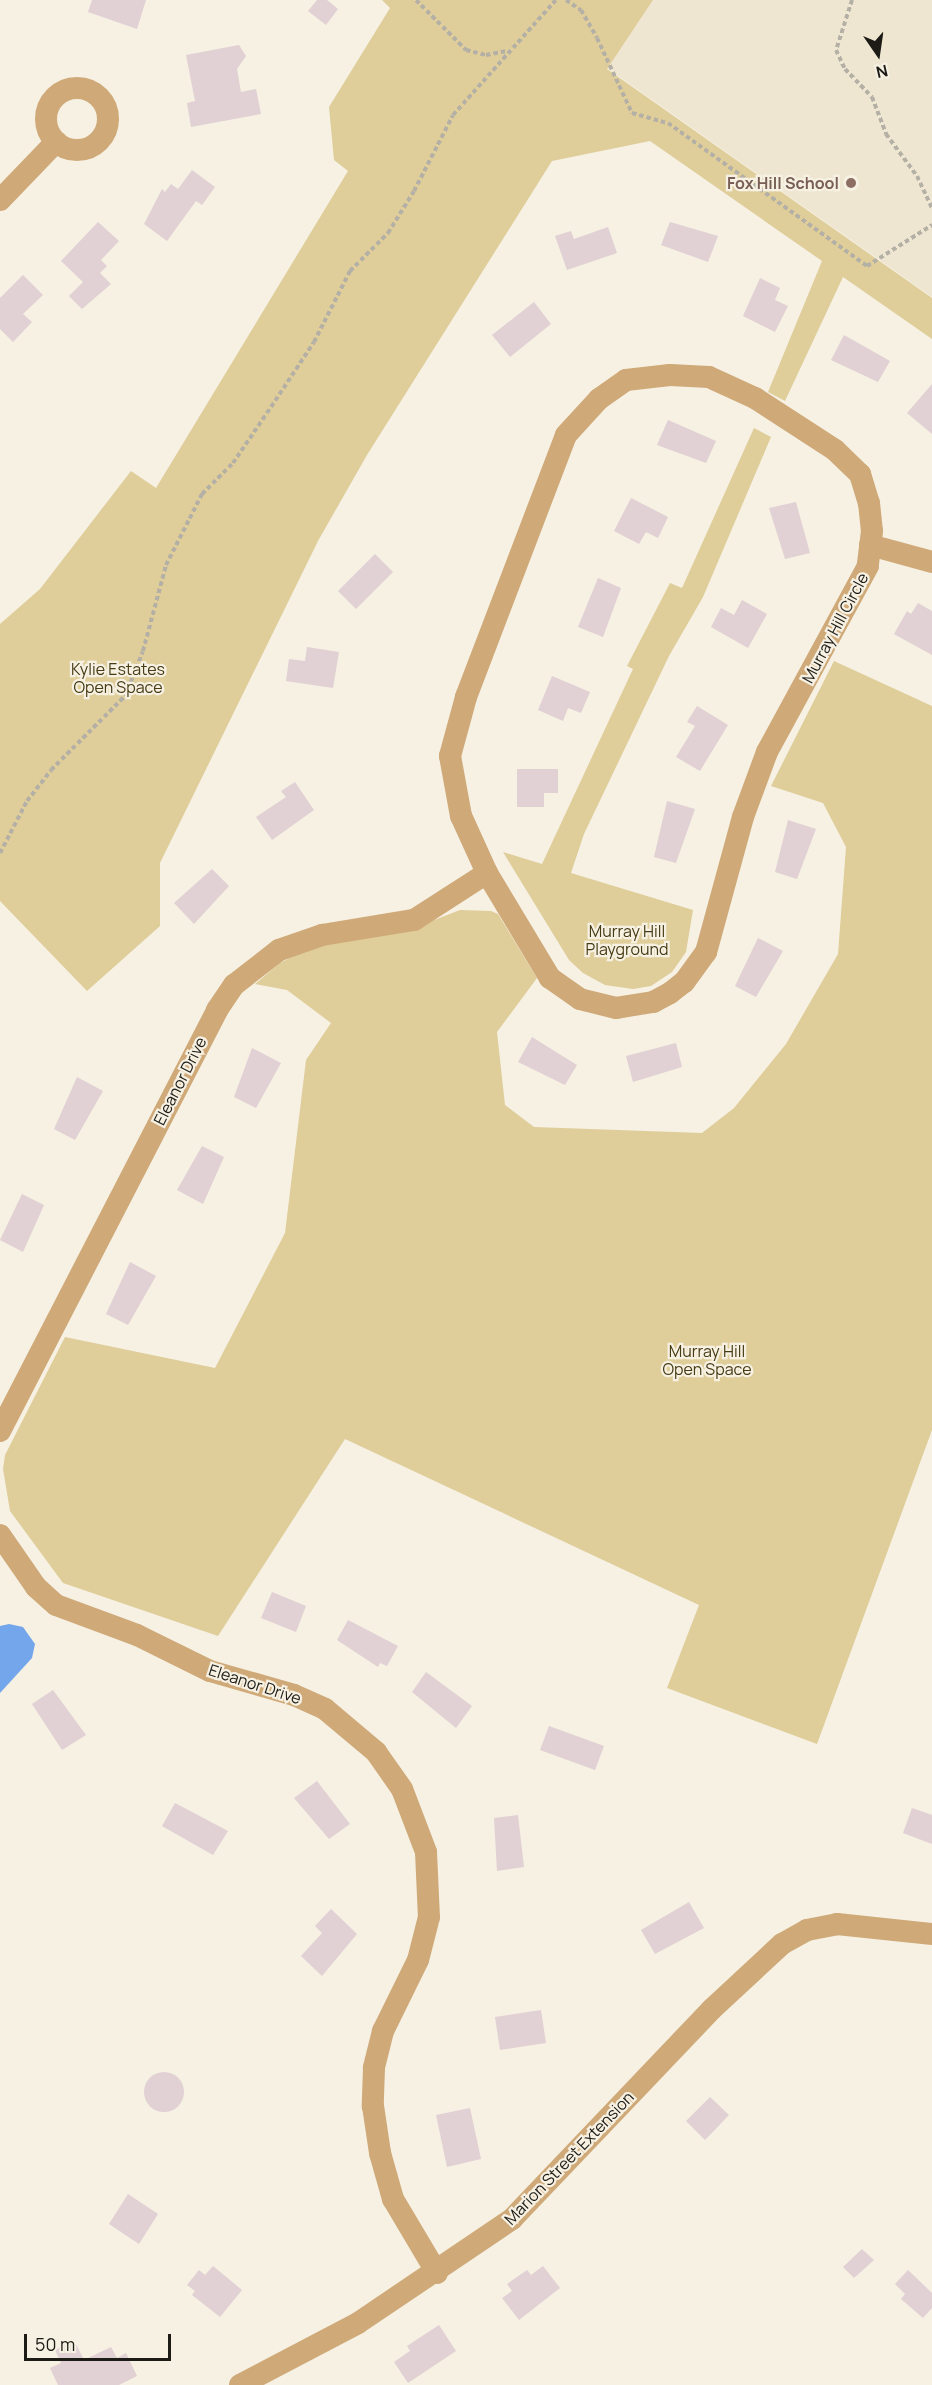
<!DOCTYPE html>
<html>
<head>
<meta charset="utf-8">
<style>
  body { margin:0 }
  #map { position:relative; width:932px; height:2385px; overflow:hidden; background:#f6f1e3; font-family:Manrope,sans-serif }
  div>[style] { position:absolute }
  [style*='--x'] { left:calc(var(--x)*1px); top:calc(var(--y)*1px); width:calc(var(--w)*1px); rotate:calc(var(--a)*1deg) }
  .built>* { inset:0; background:#eee6d1 }
  .green>* { inset:0; background:#dfcd9a }
  .water>* { inset:0; background:#73a6eb }
  .building>* { inset:0; background:#e1d0d4 }
  .round { border-radius:50% }
  .path>* { height:4px; margin-top:-2px; transform-origin:0; background:repeating-linear-gradient(90deg,#b4b0a5 0 4.5px,transparent 0 7.5px) }
  .minor>* { height:22px; margin:-11px; padding:0 11px; transform-origin:11px; border-radius:11px; background:#cfa978 }
  .minor>.ring { margin:-11px; padding:0; box-sizing:content-box; background:none; border:22px solid #cfa978; border-radius:50% }
  .dots>* { width:16px; height:16px; translate:-50% -50%; box-sizing:border-box; border:3px solid #f6f1e3; border-radius:50% }
  span { translate:-50% -50%; white-space:nowrap; text-align:center; line-height:1.15; -webkit-text-stroke:4.5px #f6f1e3; paint-order:stroke }
  .education-label { font-size:16px; color:#785e54; font-weight:700 }
  .right { translate:-100% -50%; text-align:right }
  .street-label { font-size:16px; color:#1d1b16 }
  .park-label { font-size:16px; color:#473b14 }
  .north { position:absolute; left:848px; top:24px; width:60px; height:60px; -webkit-text-stroke:4px #f6f1e3; paint-order:stroke; rotate:167deg; font-size:16px; font-weight:700; line-height:24px; text-align:center; color:#1d1b16 }
  .north::after { content:''; display:block; margin:auto; width:21px; height:27px; background:#1d1b16; clip-path:polygon(50% 0,100% 100%,50% 72%,0 100%) }
  .scale { position:absolute; left:24px; top:2334px; width:147px; height:27px; box-sizing:border-box; border:3px solid #1d1b16; border-top:0; padding-left:8px; font-size:18px; line-height:21px; white-space:nowrap; color:#1d1b16; -webkit-text-stroke:4px #f6f1e3; paint-order:stroke }
</style>
</head>
<body>
<div id="map">
  <div class="built">
    <div style="clip-path:polygon(653px 0,932px 0,932px 297px,607px 68px)"></div>
  </div>
  <div class="green">
    <div style="clip-path:polygon(382px 0,653px 0,607px 69px,932px 298px,932px 339px,843px 277px,785px 401px,768px 392px,822px 261px,650px 141px,552px 161px,367px 455px,318px 541px,160px 863px,160px 926px,87px 991px,0 901px,0 624px,40px 589px,131px 471px,156px 488px,348px 171px,334px 160px,329px 107px,390px 8px)"></div>
    <div style="clip-path:polygon(754px 428px,771px 437px,703px 597px,669px 656px,584px 834px,571px 873px,693px 910px,686px 952px,672px 972px,651px 986px,633px 989px,605px 985px,583px 973px,569px 960px,503px 852px,542px 864px,633px 669px,627px 666px,670px 583px,682px 588px)"></div>
    <div style="clip-path:polygon(834px 661px,932px 706px,932px 1430px,817px 1744px,667px 1688px,699px 1605px,345px 1439px,218px 1636px,63px 1583px,10px 1511px,3px 1469px,5px 1455px,65px 1337px,215px 1368px,285px 1233px,306px 1060px,331px 1023px,287px 990px,255px 984px,280px 963px,308px 948px,419px 926px,460px 910px,491px 911px,498px 914px,537px 978px,497px 1032px,505px 1105px,534px 1127px,702px 1133px,734px 1108px,786px 1044px,838px 954px,846px 847px,823px 803px,771px 786px)"></div>
  </div>
  <div class="water">
    <div style="clip-path:polygon(9px 1624px,23px 1627px,35px 1644px,32px 1658px,0 1693px,0 1626px)"></div>
  </div>
  <div class="building">
    <div style="clip-path:polygon(92px 0,146px 0,137px 29px,88px 12px)"></div>
    <div style="clip-path:polygon(317px 0,327px 0,338px 9px,326px 25px,308px 11px)"></div>
    <div style="clip-path:polygon(239px 45px,246px 56px,237px 69px,241px 92px,256px 89px,261px 114px,191px 127px,187px 103px,195px 101px,186px 55px)"></div>
    <div style="clip-path:polygon(192px 170px,215px 187px,202px 205px,196px 201px,167px 241px,144px 224px,162px 189px,165px 192px,171px 184px,178px 189px)"></div>
    <div style="clip-path:polygon(98px 222px,119px 241px,101px 260px,107px 266px,100px 273px,111px 284px,82px 309px,69px 296px,83px 282px,61px 261px)"></div>
    <div style="clip-path:polygon(670px 222px,718px 236px,708px 262px,661px 245px)"></div>
    <div style="clip-path:polygon(608px 227px,617px 253px,567px 270px,555px 236px,571px 231px,574px 239px)"></div>
    <div style="clip-path:polygon(23px 275px,43px 295px,23px 314px,32px 322px,13px 342px,0 329px,0 298px)"></div>
    <div style="clip-path:polygon(760px 278px,780px 288px,775px 300px,788px 306px,775px 332px,743px 316px)"></div>
    <div style="clip-path:polygon(534px 302px,551px 324px,510px 357px,492px 335px)"></div>
    <div style="clip-path:polygon(844px 335px,890px 361px,878px 382px,831px 360px)"></div>
    <div style="clip-path:polygon(932px 384px,932px 434px,907px 413px)"></div>
    <div style="clip-path:polygon(668px 420px,716px 441px,706px 463px,657px 445px)"></div>
    <div style="clip-path:polygon(631px 498px,668px 517px,658px 538px,646px 532px,639px 544px,614px 531px)"></div>
    <div style="clip-path:polygon(796px 502px,810px 553px,785px 559px,769px 508px)"></div>
    <div style="clip-path:polygon(375px 554px,393px 572px,356px 609px,338px 591px)"></div>
    <div style="clip-path:polygon(598px 578px,621px 588px,603px 637px,578px 627px)"></div>
    <div style="clip-path:polygon(742px 600px,767px 614px,748px 648px,711px 627px,721px 608px,734px 615px)"></div>
    <div style="clip-path:polygon(918px 603px,932px 611px,932px 655px,894px 634px,907px 611px,911px 614px)"></div>
    <div style="clip-path:polygon(307px 647px,339px 652px,333px 688px,286px 681px,289px 659px,305px 661px)"></div>
    <div style="clip-path:polygon(552px 676px,590px 692px,581px 713px,568px 708px,563px 721px,538px 710px)"></div>
    <div style="clip-path:polygon(697px 706px,728px 725px,700px 771px,676px 757px,695px 726px,687px 722px)"></div>
    <div style="clip-path:polygon(517px 769px,558px 769px,558px 793px,544px 793px,544px 807px,517px 807px)"></div>
    <div style="clip-path:polygon(295px 782px,314px 810px,272px 840px,256px 817px,286px 797px,281px 791px)"></div>
    <div style="clip-path:polygon(667px 801px,695px 809px,676px 863px,654px 857px)"></div>
    <div style="clip-path:polygon(788px 820px,816px 829px,797px 879px,775px 872px)"></div>
    <div style="clip-path:polygon(212px 869px,229px 886px,194px 924px,174px 903px)"></div>
    <div style="clip-path:polygon(758px 938px,783px 951px,756px 997px,735px 986px)"></div>
    <div style="clip-path:polygon(532px 1037px,577px 1065px,565px 1085px,518px 1062px)"></div>
    <div style="clip-path:polygon(676px 1043px,682px 1067px,633px 1082px,626px 1056px)"></div>
    <div style="clip-path:polygon(252px 1048px,281px 1063px,256px 1108px,234px 1097px)"></div>
    <div style="clip-path:polygon(77px 1077px,103px 1091px,75px 1140px,54px 1129px)"></div>
    <div style="clip-path:polygon(202px 1146px,224px 1157px,203px 1204px,177px 1190px)"></div>
    <div style="clip-path:polygon(22px 1194px,44px 1205px,23px 1252px,0 1240px)"></div>
    <div style="clip-path:polygon(130px 1262px,156px 1276px,128px 1325px,106px 1314px)"></div>
    <div style="clip-path:polygon(272px 1592px,306px 1606px,296px 1632px,261px 1618px)"></div>
    <div style="clip-path:polygon(348px 1620px,398px 1646px,387px 1666px,380px 1663px,378px 1667px,337px 1640px)"></div>
    <div style="clip-path:polygon(426px 1672px,472px 1706px,456px 1728px,412px 1692px)"></div>
    <div style="clip-path:polygon(53px 1690px,86px 1735px,62px 1750px,32px 1704px)"></div>
    <div style="clip-path:polygon(549px 1726px,604px 1746px,595px 1770px,540px 1750px)"></div>
    <div style="clip-path:polygon(317px 1781px,350px 1824px,329px 1839px,294px 1798px)"></div>
    <div style="clip-path:polygon(175px 1803px,228px 1831px,213px 1855px,162px 1826px)"></div>
    <div style="clip-path:polygon(912px 1808px,932px 1815px,932px 1844px,903px 1833px)"></div>
    <div style="clip-path:polygon(518px 1815px,524px 1867px,497px 1871px,494px 1818px)"></div>
    <div style="clip-path:polygon(689px 1902px,704px 1928px,655px 1954px,641px 1930px)"></div>
    <div style="clip-path:polygon(331px 1909px,357px 1934px,322px 1976px,301px 1956px,322px 1933px,315px 1926px)"></div>
    <div style="clip-path:polygon(541px 2010px,546px 2043px,500px 2050px,495px 2017px)"></div>
    <div class="round" style="left:144px;top:2072px;width:40px;height:40px"></div>
    <div style="clip-path:polygon(710px 2097px,729px 2115px,705px 2140px,686px 2121px)"></div>
    <div style="clip-path:polygon(470px 2108px,481px 2159px,447px 2167px,436px 2115px)"></div>
    <div style="clip-path:polygon(128px 2194px,158px 2214px,139px 2244px,109px 2224px)"></div>
    <div style="clip-path:polygon(862px 2249px,874px 2260px,854px 2278px,843px 2267px)"></div>
    <div style="clip-path:polygon(213px 2266px,242px 2290px,220px 2317px,192px 2295px,195px 2291px,187px 2285px,199px 2270px,205px 2275px)"></div>
    <div style="clip-path:polygon(543px 2266px,560px 2288px,519px 2320px,502px 2298px,512px 2291px,507px 2284px,527px 2270px,531px 2275px)"></div>
    <div style="clip-path:polygon(908px 2270px,932px 2293px,932px 2308px,923px 2318px,901px 2299px,905px 2294px,895px 2284px)"></div>
    <div style="clip-path:polygon(439px 2325px,456px 2351px,408px 2383px,394px 2362px,410px 2351px,407px 2346px)"></div>
    <div style="clip-path:polygon(74px 2340px,84px 2360px,111px 2347px,117px 2358px,126px 2353px,137px 2376px,119px 2385px,58px 2385px,50px 2368px,61px 2363px,55px 2350px)"></div>
  </div>
  <div class="path">
    <div style="--x:416;--y:0;--w:71;--a:45"></div>
    <div style="--x:466;--y:50;--w:21;--a:14"></div>
    <div style="--x:486;--y:55;--w:21;--a:-11"></div>
    <div style="--x:566;--y:0;--w:18;--a:34"></div>
    <div style="--x:581;--y:10;--w:32;--a:60"></div>
    <div style="--x:597;--y:38;--w:83;--a:65"></div>
    <div style="--x:632;--y:113;--w:37;--a:16"></div>
    <div style="--x:668;--y:123;--w:245;--a:35.7"></div>
    <div style="--x:867;--y:266;--w:77;--a:-32.2"></div>
    <div style="--x:852;--y:0;--w:52;--a:107.7"></div>
    <div style="--x:836;--y:50;--w:21;--a:65"></div>
    <div style="--x:845;--y:69;--w:39;--a:46"></div>
    <div style="--x:872;--y:97;--w:40;--a:69"></div>
    <div style="--x:886;--y:134;--w:52;--a:53.6"></div>
    <div style="--x:917;--y:176;--w:35;--a:65"></div>
    <div style="--x:0;--y:853;--w:59;--a:-62.6"></div>
    <div style="--x:27;--y:801;--w:39;--a:-52"></div>
    <div style="--x:51;--y:770;--w:105;--a:-45"></div>
    <div style="--x:125;--y:696;--w:48;--a:-68.2"></div>
    <div style="--x:143;--y:651;--w:89;--a:-75"></div>
    <div style="--x:166;--y:565;--w:80;--a:-63.1"></div>
    <div style="--x:202;--y:494;--w:44;--a:-45"></div>
    <div style="--x:233;--y:463;--w:60;--a:-55.8"></div>
    <div style="--x:267;--y:413;--w:85;--a:-56.5"></div>
    <div style="--x:314;--y:342;--w:80;--a:-63.1"></div>
    <div style="--x:350;--y:271;--w:54;--a:-45"></div>
    <div style="--x:388;--y:233;--w:49;--a:-58.2"></div>
    <div style="--x:414;--y:191;--w:85;--a:-62.8"></div>
    <div style="--x:453;--y:115;--w:154;--a:-48.2"></div>
  </div>
  <div class="minor">
    <div class="ring" style="left:46px;top:88px;width:40px;height:40px"></div>
    <div style="--x:0;--y:200;--w:81;--a:-46"></div>
    <div style="--x:670;--y:375;--w:39;--a:3"></div>
    <div style="--x:709;--y:377;--w:51;--a:24.5"></div>
    <div style="--x:755;--y:398;--w:95;--a:33"></div>
    <div style="--x:835;--y:450;--w:35;--a:44"></div>
    <div style="--x:860;--y:474;--w:30;--a:73"></div>
    <div style="--x:869;--y:503;--w:28;--a:84"></div>
    <div style="--x:872;--y:531;--w:35;--a:97"></div>
    <div style="--x:868;--y:566;--w:212;--a:118.5"></div>
    <div style="--x:767;--y:752;--w:69;--a:110.3"></div>
    <div style="--x:743;--y:817;--w:140;--a:105.3"></div>
    <div style="--x:706;--y:952;--w:37;--a:126"></div>
    <div style="--x:684;--y:982;--w:18;--a:142"></div>
    <div style="--x:670;--y:993;--w:19;--a:152"></div>
    <div style="--x:653;--y:1002;--w:37;--a:171"></div>
    <div style="--x:616;--y:1008;--w:37;--a:-166"></div>
    <div style="--x:580;--y:999;--w:37;--a:-145"></div>
    <div style="--x:550;--y:978;--w:122;--a:-121"></div>
    <div style="--x:487;--y:873;--w:63;--a:-114.5"></div>
    <div style="--x:461;--y:816;--w:61;--a:-100.4"></div>
    <div style="--x:450;--y:756;--w:61;--a:-74.8"></div>
    <div style="--x:466;--y:697;--w:280;--a:-69.1"></div>
    <div style="--x:566;--y:435;--w:49;--a:-47.5"></div>
    <div style="--x:599;--y:399;--w:33;--a:-35"></div>
    <div style="--x:626;--y:380;--w:44;--a:-6.5"></div>
    <div style="--x:870;--y:545;--w:64;--a:15.3"></div>
    <div style="--x:0;--y:1431;--w:474;--a:-62.7"></div>
    <div style="--x:217;--y:1010;--w:30;--a:-56"></div>
    <div style="--x:234;--y:985;--w:57;--a:-37.9"></div>
    <div style="--x:279;--y:950;--w:46;--a:-19.2"></div>
    <div style="--x:322;--y:935;--w:93;--a:-9.3"></div>
    <div style="--x:414;--y:920;--w:87;--a:-32.8"></div>
    <div style="--x:0;--y:1535;--w:63;--a:55.3"></div>
    <div style="--x:36;--y:1587;--w:27;--a:42"></div>
    <div style="--x:56;--y:1605;--w:86;--a:20.3"></div>
    <div style="--x:137;--y:1635;--w:81;--a:26.3"></div>
    <div style="--x:210;--y:1671;--w:87;--a:15.9"></div>
    <div style="--x:294;--y:1695;--w:34;--a:24"></div>
    <div style="--x:325;--y:1709;--w:67;--a:40.1"></div>
    <div style="--x:376;--y:1752;--w:45;--a:54.9"></div>
    <div style="--x:402;--y:1789;--w:67;--a:69.1"></div>
    <div style="--x:426;--y:1852;--w:65;--a:87.4"></div>
    <div style="--x:429;--y:1917;--w:44;--a:104.3"></div>
    <div style="--x:418;--y:1960;--w:79;--a:116.2"></div>
    <div style="--x:383;--y:2031;--w:38;--a:104"></div>
    <div style="--x:374;--y:2068;--w:38;--a:92"></div>
    <div style="--x:373;--y:2106;--w:48;--a:81.5"></div>
    <div style="--x:380;--y:2153;--w:48;--a:74.2"></div>
    <div style="--x:393;--y:2199;--w:86;--a:59.3"></div>
    <div style="--x:240;--y:2385;--w:133;--a:-27.7"></div>
    <div style="--x:358;--y:2323;--w:186;--a:-34"></div>
    <div style="--x:512;--y:2219;--w:290;--a:-46.4"></div>
    <div style="--x:712;--y:2009;--w:96;--a:-42.9"></div>
    <div style="--x:782;--y:1944;--w:29;--a:-29"></div>
    <div style="--x:807;--y:1930;--w:31;--a:-11"></div>
    <div style="--x:837;--y:1924;--w:96;--a:6"></div>
  </div>
  <div class="dots">
    <div style="left:851px;top:183px;background:#8d6e63"></div>
  </div>
  <div class="education-label">
    <span class="right" style="left:839px;top:183px">Fox Hill School</span>
  </div>
  <div class="street-label">
    <span style="left:835px;top:628px;rotate:-62deg">Murray Hill Circle</span>
    <span style="left:180px;top:1081px;rotate:-63deg">Eleanor Drive</span>
    <span style="left:255px;top:1684px;rotate:18deg">Eleanor Drive</span>
    <span style="left:569px;top:2158px;rotate:-46deg">Marion Street Extension</span>
  </div>
  <div class="park-label">
    <span style="left:118px;top:678px">Kylie Estates<br>Open Space</span>
    <span style="left:627px;top:940px">Murray Hill<br>Playground</span>
    <span style="left:707px;top:1360px">Murray Hill<br>Open Space</span>
  </div>
  <div class="north">N</div>
  <div class="scale">50 m</div>
</div>
</body>
</html>
